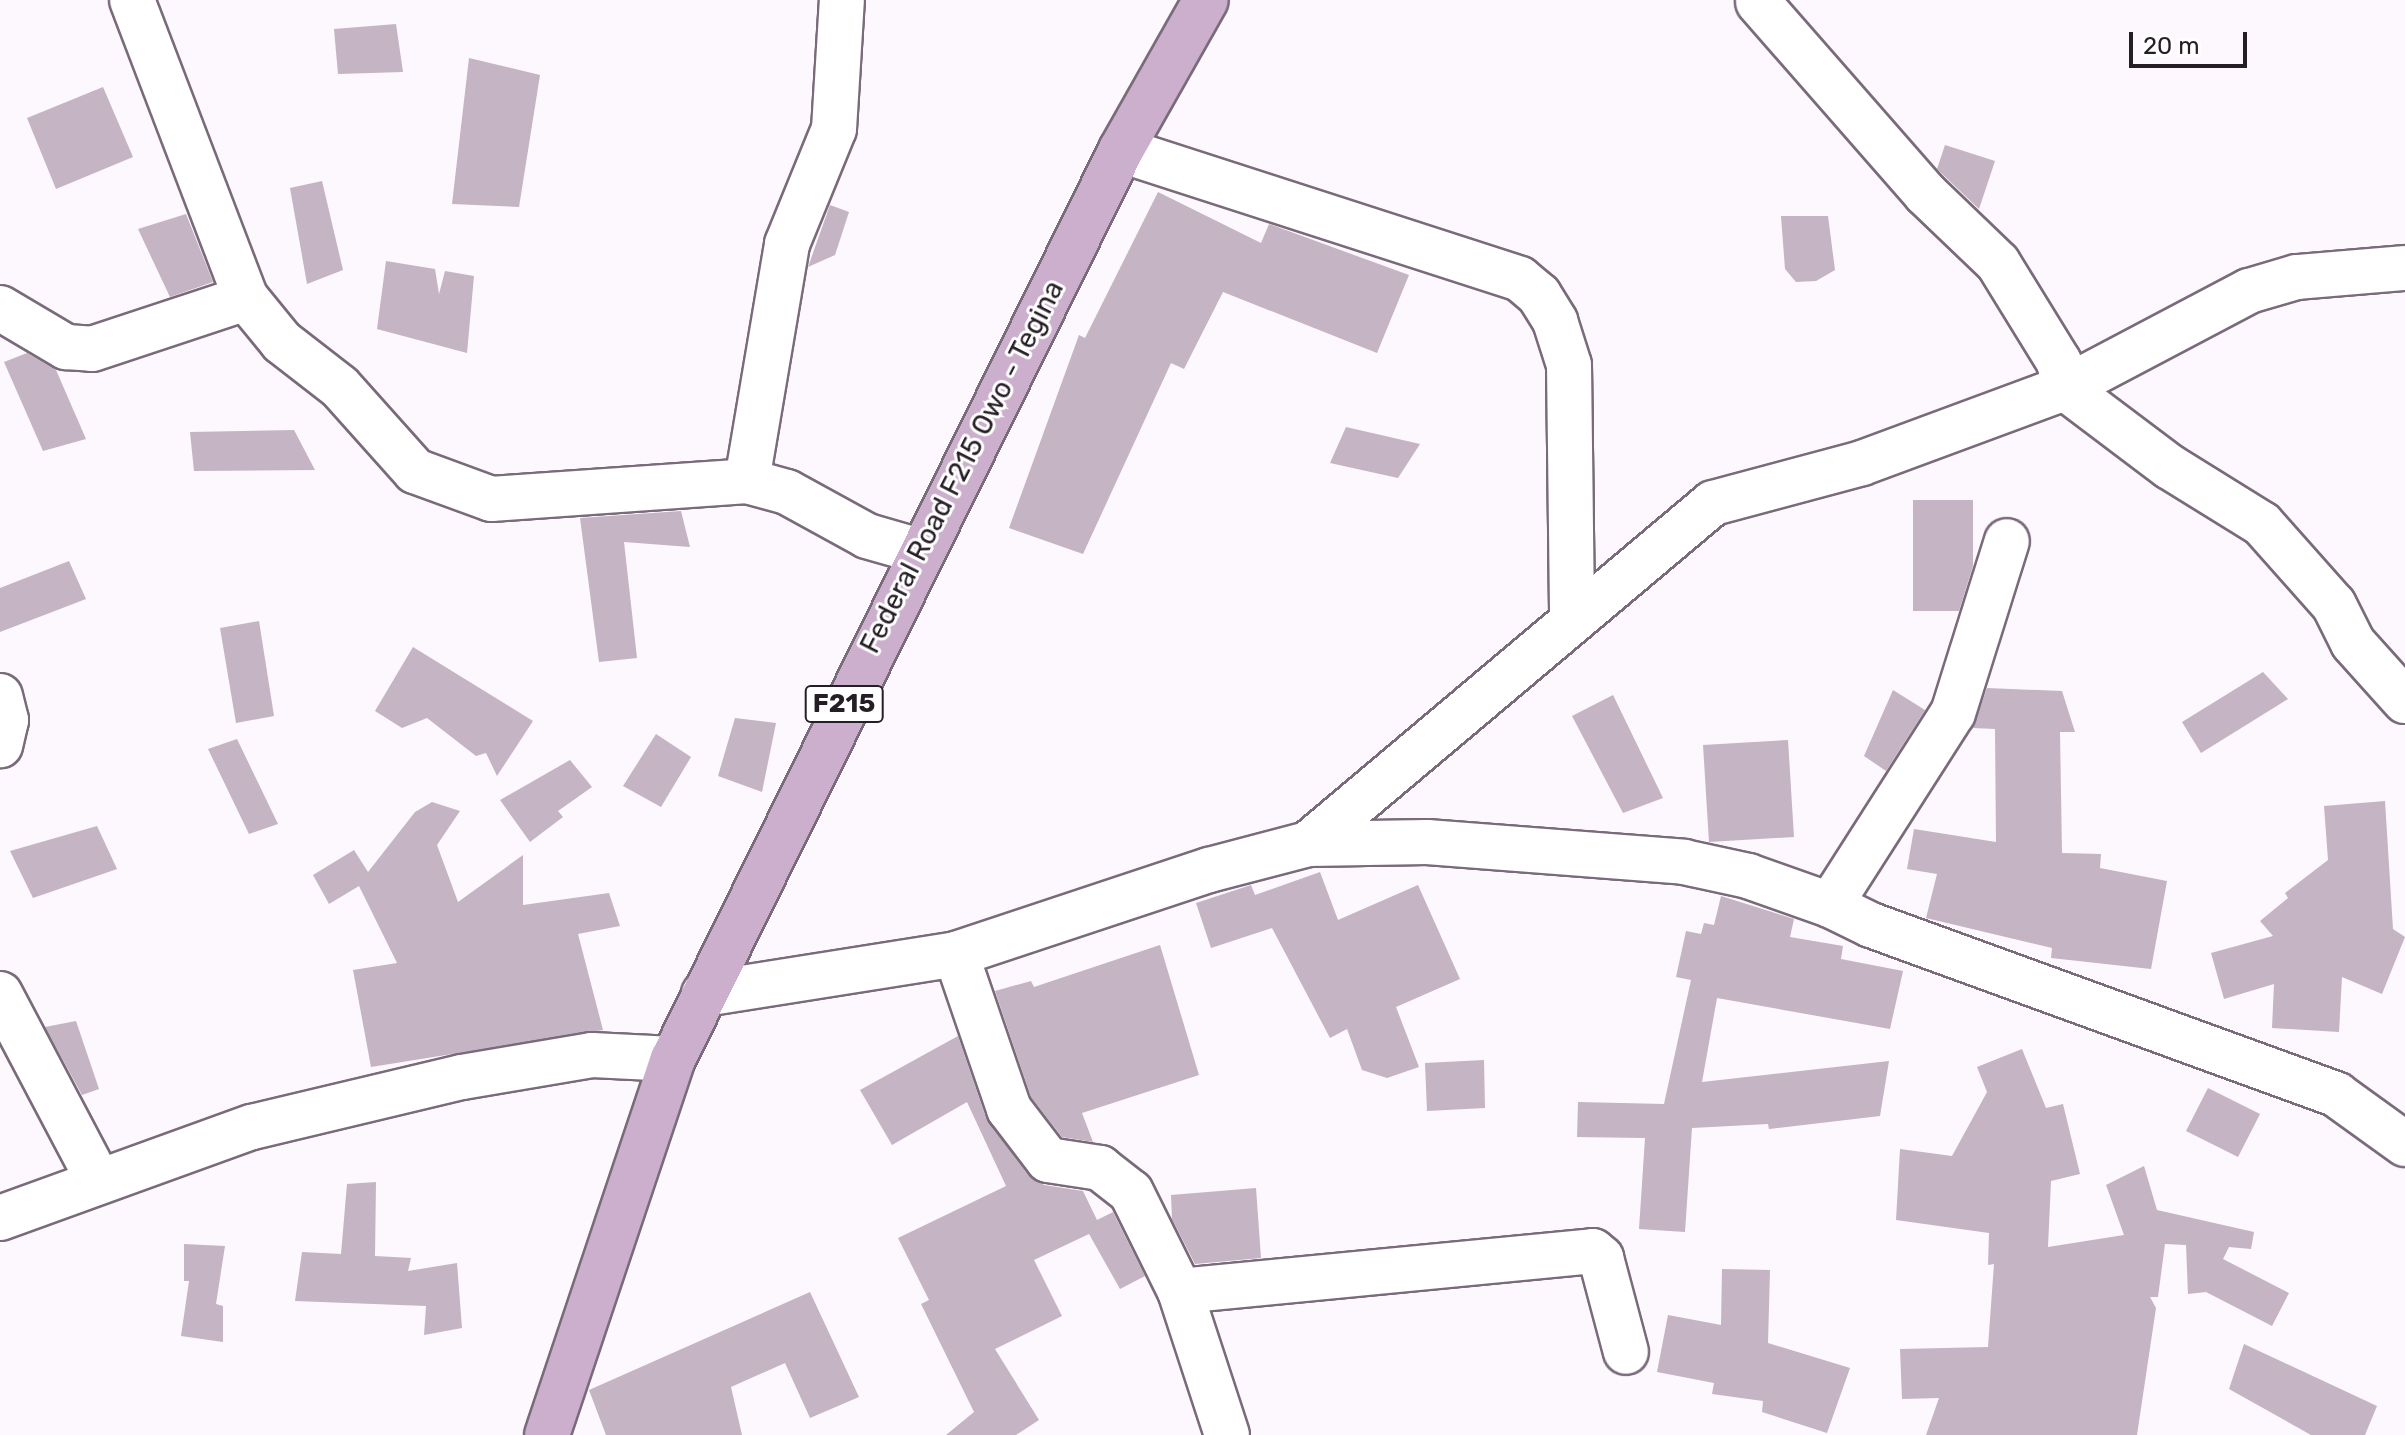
<!DOCTYPE html>
<html>
<head>
<meta charset="utf-8">
<style>
  body { margin:0 }
  #map { position:relative; width:2405px; height:1435px; overflow:hidden; background:#fdf7fe; font-family:Rubik,sans-serif }
  div>[style] { position:absolute }
  [style*='--x'] { left:calc(var(--x)*1px); top:calc(var(--y)*1px); width:calc(var(--w)*1px); rotate:calc(var(--a)*1deg) }
  .building>* { inset:0; background:#c4b4c4 }
  .roads { filter:drop-shadow(2px 0 #796b7a) drop-shadow(-2px 0 #796b7a) drop-shadow(0 2px #796b7a) drop-shadow(0 -2px #796b7a) }
  .minor>* { height:44px; margin:-22px; padding:0 22px; transform-origin:22px; border-radius:22px; background:#fff }
  .major>* { height:44px; margin:-22px; padding:0 22px; transform-origin:22px; border-radius:22px; background:#cbafcd }
  span { translate:-50% -50%; white-space:nowrap; text-align:center; line-height:1.15; -webkit-text-stroke:6px #fff; paint-order:stroke }
  .shield-label span { padding:2px 6px; background:#fff; border:2px solid; border-radius:6px; -webkit-text-stroke-width:0 }
  .shield-label { font-size:26px; color:#251f25; font-weight:700 }
  .street-label { font-size:28px; color:#251f25 }
  .scale { position:absolute; left:2129px; top:32px; width:118px; height:36px; box-sizing:border-box; border:4px solid #251f25; border-top:0; padding-left:10px; font-size:24px; line-height:28px; white-space:nowrap; color:#251f25; -webkit-text-stroke:6px #fff; paint-order:stroke }
</style>
</head>
<body>
<div id="map">
  <div class="building">
    <div style="clip-path:polygon(396px 24px,403px 72px,338px 74px,334px 29px)"></div>
    <div style="clip-path:polygon(469px 58px,540px 75px,519px 207px,452px 204px)"></div>
    <div style="clip-path:polygon(103px 87px,133px 157px,56px 189px,27px 118px)"></div>
    <div style="clip-path:polygon(1945px 145px,1995px 161px,1979px 209px,1937px 169px)"></div>
    <div style="clip-path:polygon(322px 181px,343px 270px,307px 284px,290px 188px)"></div>
    <div style="clip-path:polygon(1158px 192px,1261px 243px,1269px 224px,1409px 275px,1377px 353px,1223px 292px,1184px 369px,1171px 363px,1083px 554px,1009px 528px,1079px 335px,1085px 338px)"></div>
    <div style="clip-path:polygon(830px 205px,849px 212px,835px 255px,808px 267px)"></div>
    <div style="clip-path:polygon(186px 214px,213px 282px,170px 297px,138px 229px)"></div>
    <div style="clip-path:polygon(1781px 216px,1828px 216px,1835px 270px,1816px 281px,1796px 282px,1785px 269px)"></div>
    <div style="clip-path:polygon(386px 261px,435px 269px,439px 294px,445px 271px,474px 276px,467px 353px,377px 329px)"></div>
    <div style="clip-path:polygon(27px 353px,56px 370px,86px 439px,43px 451px,4px 362px)"></div>
    <div style="clip-path:polygon(1346px 427px,1420px 444px,1398px 478px,1330px 463px)"></div>
    <div style="clip-path:polygon(294px 430px,315px 470px,194px 471px,190px 432px)"></div>
    <div style="clip-path:polygon(1913px 500px,1973px 500px,1973px 566px,1959px 611px,1913px 611px)"></div>
    <div style="clip-path:polygon(681px 511px,690px 547px,624px 542px,637px 658px,599px 662px,580px 518px)"></div>
    <div style="clip-path:polygon(69px 561px,86px 599px,0 632px,0 588px)"></div>
    <div style="clip-path:polygon(259px 621px,274px 716px,236px 723px,220px 628px)"></div>
    <div style="clip-path:polygon(413px 647px,533px 721px,497px 776px,486px 753px,476px 756px,427px 718px,402px 728px,375px 711px)"></div>
    <div style="clip-path:polygon(2263px 672px,2288px 699px,2201px 753px,2182px 722px)"></div>
    <div style="clip-path:polygon(1987px 688px,2062px 691px,2075px 732px,2060px 732px,2062px 853px,2101px 854px,2100px 868px,2167px 881px,2151px 969px,2051px 958px,2052px 948px,1926px 918px,1937px 874px,1907px 869px,1914px 829px,1996px 842px,1995px 729px,1973px 728px)"></div>
    <div style="clip-path:polygon(1893px 690px,1925px 710px,1886px 771px,1864px 756px)"></div>
    <div style="clip-path:polygon(1613px 695px,1663px 798px,1623px 813px,1572px 716px)"></div>
    <div style="clip-path:polygon(735px 718px,776px 723px,762px 792px,718px 776px)"></div>
    <div style="clip-path:polygon(656px 734px,691px 757px,661px 807px,623px 786px)"></div>
    <div style="clip-path:polygon(237px 739px,278px 824px,249px 834px,208px 749px)"></div>
    <div style="clip-path:polygon(1788px 740px,1794px 837px,1709px 842px,1703px 745px)"></div>
    <div style="clip-path:polygon(570px 760px,592px 787px,558px 811px,563px 817px,530px 842px,500px 800px)"></div>
    <div style="clip-path:polygon(2385px 801px,2393px 929px,2405px 937px,2382px 994px,2342px 977px,2339px 1032px,2272px 1028px,2274px 984px,2224px 999px,2211px 953px,2273px 936px,2260px 921px,2288px 898px,2285px 893px,2328px 860px,2324px 806px)"></div>
    <div style="clip-path:polygon(432px 802px,460px 811px,437px 845px,458px 902px,523px 855px,523px 905px,609px 893px,620px 926px,578px 934px,603px 1030px,371px 1067px,353px 970px,397px 963px,359px 886px,329px 904px,313px 875px,354px 850px,368px 872px,415px 812px)"></div>
    <div style="clip-path:polygon(97px 826px,117px 869px,33px 898px,10px 851px)"></div>
    <div style="clip-path:polygon(1320px 872px,1338px 920px,1418px 885px,1460px 979px,1396px 1007px,1419px 1067px,1387px 1078px,1362px 1070px,1347px 1029px,1330px 1038px,1272px 928px,1211px 948px,1196px 903px,1251px 885px,1255px 895px)"></div>
    <div style="clip-path:polygon(1721px 896px,1794px 919px,1790px 937px,1843px 946px,1841px 959px,1903px 971px,1890px 1029px,1717px 998px,1702px 1082px,1889px 1061px,1880px 1116px,1769px 1129px,1768px 1124px,1692px 1128px,1685px 1232px,1639px 1229px,1645px 1138px,1577px 1137px,1578px 1102px,1664px 1104px,1691px 980px,1676px 977px,1686px 931px,1701px 934px,1704px 923px,1714px 925px)"></div>
    <div style="clip-path:polygon(1160px 945px,1199px 1075px,1082px 1113px,1093px 1142px,1062px 1137px,1031px 1097px,995px 991px,1031px 981px,1034px 987px)"></div>
    <div style="clip-path:polygon(76px 1021px,99px 1089px,82px 1095px,45px 1027px)"></div>
    <div style="clip-path:polygon(958px 1036px,986px 1118px,1028px 1175px,1044px 1185px,1083px 1191px,1097px 1220px,1113px 1212px,1145px 1276px,1120px 1289px,1089px 1234px,1034px 1260px,1062px 1316px,995px 1349px,1039px 1420px,1016px 1435px,946px 1435px,974px 1412px,921px 1304px,929px 1300px,898px 1238px,1006px 1186px,967px 1102px,892px 1145px,860px 1090px)"></div>
    <div style="clip-path:polygon(2022px 1049px,2046px 1108px,2063px 1104px,2080px 1174px,2051px 1181px,2048px 1247px,2124px 1235px,2106px 1185px,2144px 1166px,2157px 1210px,2254px 1232px,2251px 1249px,2229px 1247px,2223px 1259px,2289px 1293px,2272px 1326px,2206px 1292px,2188px 1294px,2186px 1245px,2165px 1244px,2158px 1297px,2150px 1297px,2156px 1308px,2137px 1435px,1926px 1435px,1939px 1398px,1902px 1399px,1900px 1349px,1988px 1347px,1994px 1264px,1988px 1265px,1989px 1233px,1896px 1220px,1900px 1149px,1952px 1156px,1987px 1092px,1977px 1067px)"></div>
    <div style="clip-path:polygon(1484px 1060px,1485px 1108px,1427px 1111px,1425px 1063px)"></div>
    <div style="clip-path:polygon(2208px 1088px,2260px 1114px,2238px 1157px,2186px 1131px)"></div>
    <div style="clip-path:polygon(376px 1182px,375px 1256px,411px 1258px,408px 1271px,457px 1263px,462px 1328px,424px 1335px,426px 1306px,295px 1301px,302px 1252px,341px 1254px,347px 1184px)"></div>
    <div style="clip-path:polygon(1256px 1188px,1261px 1258px,1195px 1264px,1172px 1219px,1171px 1195px)"></div>
    <div style="clip-path:polygon(184px 1244px,225px 1246px,216px 1304px,223px 1306px,223px 1342px,181px 1336px,189px 1281px,184px 1281px)"></div>
    <div style="clip-path:polygon(1722px 1269px,1770px 1270px,1768px 1343px,1850px 1368px,1827px 1433px,1762px 1412px,1763px 1401px,1712px 1394px,1714px 1383px,1657px 1372px,1668px 1315px,1721px 1325px)"></div>
    <div style="clip-path:polygon(810px 1292px,859px 1397px,810px 1418px,785px 1363px,731px 1387px,742px 1435px,606px 1435px,589px 1390px)"></div>
    <div style="clip-path:polygon(2244px 1344px,2377px 1406px,2365px 1435px,2311px 1435px,2229px 1389px)"></div>
  </div>
  <div class="roads">
    <div class="minor">
      <div style="--x:132;--y:0;--w:319;--a:69.1"></div>
      <div style="--x:246;--y:298;--w:57;--a:50.7"></div>
      <div style="--x:282;--y:342;--w:73;--a:37.8"></div>
      <div style="--x:340;--y:387;--w:113;--a:48.2"></div>
      <div style="--x:415;--y:471;--w:81;--a:20.2"></div>
      <div style="--x:491;--y:499;--w:257;--a:-4"></div>
      <div style="--x:747;--y:481;--w:41;--a:15.4"></div>
      <div style="--x:787;--y:492;--w:91;--a:28.8"></div>
      <div style="--x:867;--y:536;--w:54;--a:16.1"></div>
      <div style="--x:1758;--y:2;--w:254;--a:48.8"></div>
      <div style="--x:1925;--y:193;--w:101;--a:43.8"></div>
      <div style="--x:1998;--y:263;--w:116;--a:58.4"></div>
      <div style="--x:2059;--y:362;--w:27;--a:77"></div>
      <div style="--x:2065;--y:388;--w:131;--a:37"></div>
      <div style="--x:2170;--y:467;--w:108;--a:31.8"></div>
      <div style="--x:2262;--y:524;--w:108;--a:48.4"></div>
      <div style="--x:2334;--y:605;--w:42;--a:63.4"></div>
      <div style="--x:2353;--y:643;--w:78;--a:48.1"></div>
      <div style="--x:1121;--y:150;--w:419;--a:17.9"></div>
      <div style="--x:1520;--y:279;--w:25;--a:40"></div>
      <div style="--x:1539;--y:295;--w:31;--a:58"></div>
      <div style="--x:1555;--y:321;--w:46;--a:72.3"></div>
      <div style="--x:1569;--y:365;--w:254;--a:89.3"></div>
      <div style="--x:0;--y:308;--w:77;--a:30.6"></div>
      <div style="--x:66;--y:347;--w:26;--a:4"></div>
      <div style="--x:92;--y:349;--w:162;--a:-18.3"></div>
      <div style="--x:747;--y:481;--w:240;--a:-80.4"></div>
      <div style="--x:787;--y:244;--w:124;--a:-67.8"></div>
      <div style="--x:834;--y:129;--w:129;--a:-86.5"></div>
      <div style="--x:0;--y:696;--w:25;--a:76"></div>
      <div style="--x:6;--y:720;--w:26;--a:103"></div>
      <div style="--x:1308;--y:844;--w:529;--a:-40.1"></div>
      <div style="--x:1713;--y:503;--w:154;--a:-15"></div>
      <div style="--x:1862;--y:463;--w:216;--a:-20.3"></div>
      <div style="--x:2065;--y:388;--w:208;--a:-27.8"></div>
      <div style="--x:2249;--y:291;--w:50;--a:-16.3"></div>
      <div style="--x:2297;--y:277;--w:108;--a:-4.8"></div>
      <div style="--x:1830;--y:905;--w:228;--a:-57.4"></div>
      <div style="--x:1953;--y:713;--w:180;--a:-72.6"></div>
      <div style="--x:956;--y:954;--w:164;--a:71.1"></div>
      <div style="--x:1009;--y:1109;--w:64;--a:52.6"></div>
      <div style="--x:1048;--y:1160;--w:53;--a:8.7"></div>
      <div style="--x:1100;--y:1168;--w:39;--a:38"></div>
      <div style="--x:1131;--y:1192;--w:110;--a:63.7"></div>
      <div style="--x:1180;--y:1291;--w:151;--a:71.9"></div>
      <div style="--x:0;--y:994;--w:210;--a:62.2"></div>
      <div style="--x:704;--y:994;--w:255;--a:-9"></div>
      <div style="--x:956;--y:954;--w:267;--a:-18.4"></div>
      <div style="--x:1209;--y:870;--w:102;--a:-14.7"></div>
      <div style="--x:1308;--y:844;--w:119;--a:-1"></div>
      <div style="--x:1427;--y:842;--w:258;--a:4.4"></div>
      <div style="--x:1684;--y:862;--w:66;--a:12.3"></div>
      <div style="--x:1748;--y:876;--w:87;--a:19.5"></div>
      <div style="--x:1830;--y:905;--w:46;--a:26"></div>
      <div style="--x:1871;--y:925;--w:496;--a:20"></div>
      <div style="--x:2337;--y:1095;--w:84;--a:35.8"></div>
      <div style="--x:0;--y:1218;--w:268;--a:-19.9"></div>
      <div style="--x:252;--y:1127;--w:216;--a:-13.4"></div>
      <div style="--x:462;--y:1077;--w:132;--a:-9.6"></div>
      <div style="--x:592;--y:1055;--w:81;--a:2.8"></div>
      <div style="--x:1180;--y:1291;--w:415;--a:-5.5"></div>
      <div style="--x:1593;--y:1251;--w:11;--a:41"></div>
      <div style="--x:1601;--y:1258;--w:97;--a:75.1"></div>
    </div>
    <div class="major">
      <div style="--x:547;--y:1435;--w:397;--a:-71.5"></div>
      <div style="--x:673;--y:1059;--w:1013;--a:-63.76"></div>
      <div style="--x:1121;--y:150;--w:172;--a:-60.5"></div>
    </div>
  </div>
  <div class="shield-label">
    <span style="left:844px;top:704px">F215</span>
  </div>
  <div class="street-label">
    <span style="left:962px;top:467px;rotate:-63deg">Federal Road F215 Owo - Tegina</span>
  </div>
  <div class="scale">20 m</div>
</div>
</body>
</html>
